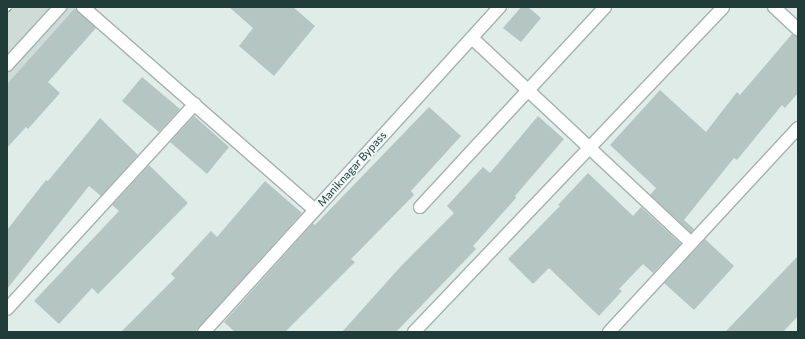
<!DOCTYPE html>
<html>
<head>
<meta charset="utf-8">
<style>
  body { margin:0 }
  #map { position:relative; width:805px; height:339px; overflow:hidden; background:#e0ece8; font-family:Commissioner,sans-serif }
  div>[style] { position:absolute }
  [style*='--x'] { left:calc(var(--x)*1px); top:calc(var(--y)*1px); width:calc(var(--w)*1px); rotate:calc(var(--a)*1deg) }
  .built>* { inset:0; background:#cedbd7 }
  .building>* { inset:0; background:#b5c6c2 }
  .roads { filter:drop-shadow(1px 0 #a3b4b0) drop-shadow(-1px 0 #a3b4b0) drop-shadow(0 1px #a3b4b0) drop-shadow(0 -1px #a3b4b0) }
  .minor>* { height:12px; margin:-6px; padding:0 6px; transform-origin:6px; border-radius:6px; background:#fff }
  .rail>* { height:4.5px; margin-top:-2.25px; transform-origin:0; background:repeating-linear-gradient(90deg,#f0f8f5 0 9px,#5a7875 0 18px); box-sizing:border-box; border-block:1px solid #5a7875 }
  span { translate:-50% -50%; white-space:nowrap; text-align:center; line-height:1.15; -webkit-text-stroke:3.5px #f0f8f5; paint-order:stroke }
  .street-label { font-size:11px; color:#203c39 }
  .frame { position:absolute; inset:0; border:8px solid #203c39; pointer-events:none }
</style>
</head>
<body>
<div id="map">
  <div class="built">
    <div style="clip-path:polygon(7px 7px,76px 7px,7px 84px)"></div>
  </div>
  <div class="building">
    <div style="clip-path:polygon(229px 7px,293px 7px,315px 26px,274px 76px,239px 46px,253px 28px)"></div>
    <div style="clip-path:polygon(521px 7px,528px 7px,541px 18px,521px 42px,503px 28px)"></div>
    <div style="clip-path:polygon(75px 8px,96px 28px,48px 82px,60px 93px,28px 129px,26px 127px,7px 148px,7px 84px)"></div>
    <div style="clip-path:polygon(792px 34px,798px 36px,798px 93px,785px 108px,782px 105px,737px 160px,734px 158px,684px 220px,694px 229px,691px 233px,650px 195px,656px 188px,610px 145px,660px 90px,706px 132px,737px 92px,740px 95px)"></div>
    <div style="clip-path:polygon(142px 77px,180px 109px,159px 132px,122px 101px)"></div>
    <div style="clip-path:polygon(429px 107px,461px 136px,411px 191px,414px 195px,351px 259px,355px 262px,285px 332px,235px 332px,224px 322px,313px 223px,315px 225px)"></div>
    <div style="clip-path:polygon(194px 116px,229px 147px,207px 174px,170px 142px)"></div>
    <div style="clip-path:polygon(538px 116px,564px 139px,515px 196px,516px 198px,473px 246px,476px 249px,396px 332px,342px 332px,402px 265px,454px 213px,447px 206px,483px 167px,490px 173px)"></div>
    <div style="clip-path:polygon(100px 118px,138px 155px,101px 196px,89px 186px,7px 289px,7px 230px,46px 180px,48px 181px)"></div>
    <div style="clip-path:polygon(149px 165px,188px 203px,98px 294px,92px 288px,59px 324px,34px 301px,119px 211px,112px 205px)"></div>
    <div style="clip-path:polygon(588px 173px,633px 216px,641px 207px,681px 244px,653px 273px,643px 264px,619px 289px,622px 291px,599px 316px,549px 268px,533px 284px,508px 259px,560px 206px,558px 205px)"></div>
    <div style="clip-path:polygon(265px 181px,302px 213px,198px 329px,194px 332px,121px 332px,175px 278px,171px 274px,211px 231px,217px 237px)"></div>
    <div style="clip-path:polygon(705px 239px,734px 266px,694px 310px,664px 283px)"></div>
    <div style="clip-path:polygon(798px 256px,798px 316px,783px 332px,725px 332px)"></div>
  </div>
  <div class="roads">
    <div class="minor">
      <div style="--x:83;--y:7;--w:308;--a:41.2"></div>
      <div style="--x:774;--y:7;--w:33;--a:43"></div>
      <div style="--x:472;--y:38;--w:300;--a:43.1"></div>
      <div style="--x:7;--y:65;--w:79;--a:-47.6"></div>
      <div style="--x:420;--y:207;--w:272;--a:-47.2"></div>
      <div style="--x:7;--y:309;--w:278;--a:-47.5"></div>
      <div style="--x:204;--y:332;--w:440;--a:-47.7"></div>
      <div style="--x:414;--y:332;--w:448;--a:-46.4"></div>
      <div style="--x:609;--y:332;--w:278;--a:-47.2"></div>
    </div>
  </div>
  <div class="rail">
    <div style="--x:7;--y:10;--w:4;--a:-45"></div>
  </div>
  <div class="street-label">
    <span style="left:352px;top:169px;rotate:-48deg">Maniknagar Bypass</span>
  </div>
  <div class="frame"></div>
</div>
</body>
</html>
